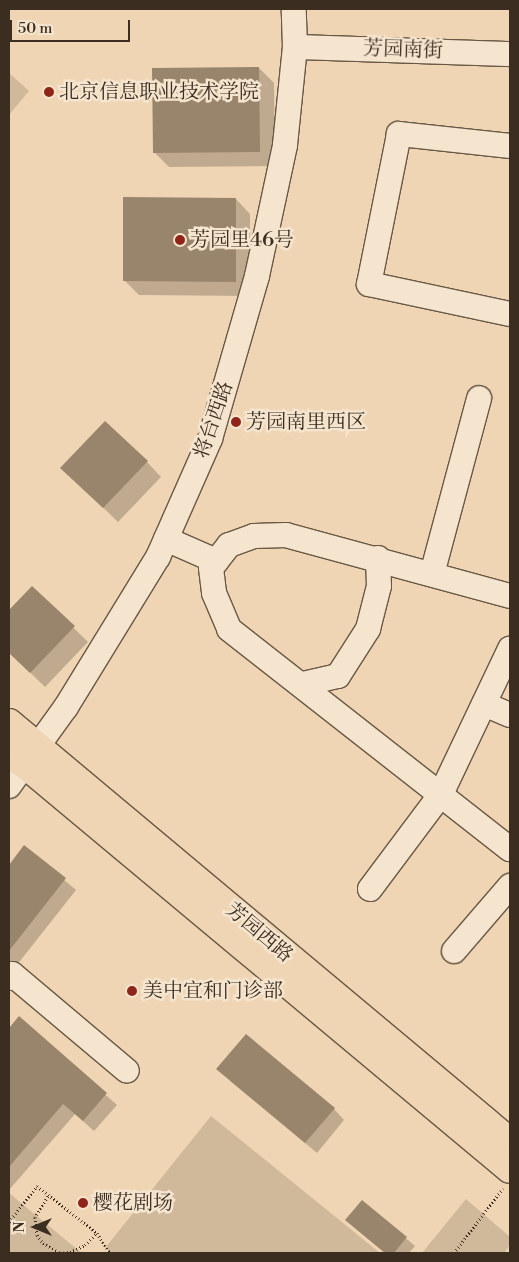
<!DOCTYPE html>
<html>
<head>
<meta charset="utf-8">
<style>
  body { margin:0 }
  #map { position:relative; width:519px; height:1262px; overflow:hidden; background:#efd5b3; font-family:"Libre Bodoni","Noto Serif SC",serif }
  div>[style] { position:absolute }
  [style*='--x'] { left:calc(var(--x)*1px); top:calc(var(--y)*1px); width:calc(var(--w)*1px); rotate:calc(var(--a)*1deg) }
  .green>* { inset:0; background:#d0b99a }
  .shadow>* { inset:0; background:#0003 }
  .building>* { inset:0; background:#99856c }
  .path>* { height:3px; margin-top:-1.5px; transform-origin:0; background:repeating-linear-gradient(90deg,#3b2e20 0 1px,transparent 0 3.5px) }
  .roads { filter:drop-shadow(1px 0 #685845) drop-shadow(-1px 0 #685845) drop-shadow(0 1px #685845) drop-shadow(0 -1px #685845) }
  .minor>* { height:24px; margin:-12px; padding:0 12px; transform-origin:12px; border-radius:12px; background:#f5e4ce }
  .major>* { height:28px; margin:-14px; padding:0 14px; transform-origin:14px; border-radius:14px; background:#efd5b3 }
  .dots>* { width:14px; height:14px; translate:-50% -50%; box-sizing:border-box; border:2px solid #f5e4ce; border-radius:50% }
  span { translate:-50% -50%; white-space:nowrap; text-align:center; line-height:1.15; -webkit-text-stroke:5px #f5e4ce; paint-order:stroke }
  .street-label { font-size:20px; color:#3b2e20 }
  .poi-label { font-size:20px; color:#3b2e20 }
  .left { translate:0 -50%; text-align:left }
  .frame { position:absolute; inset:0; border:10px solid #3b2e20; pointer-events:none }
  .north { position:absolute; left:10px; top:1202px; width:50px; height:50px; -webkit-text-stroke:4px #f5e4ce; paint-order:stroke; rotate:270deg; font-size:14px; font-weight:700; line-height:20px; text-align:center; color:#3b2e20 }
  .north::after { content:''; display:block; margin:auto; width:18px; height:22px; background:#3b2e20; clip-path:polygon(50% 0,100% 100%,50% 72%,0 100%) }
  .scale { position:absolute; left:10px; top:20px; width:120px; height:22px; box-sizing:border-box; border:2px solid #3b2e20; border-top:0; padding-left:6px; font-size:15px; line-height:18px; white-space:nowrap; color:#3b2e20; -webkit-text-stroke:4px #f5e4ce; paint-order:stroke }
</style>
</head>
<body>
<div id="map">
  <div class="green">
    <div style="clip-path:polygon(9px 73px,29px 91px,9px 115px)"></div>
    <div style="clip-path:polygon(211px 1116px,380px 1253px,111px 1253px,105px 1248px)"></div>
    <div style="clip-path:polygon(9px 1193px,78px 1250px,82px 1253px,9px 1253px)"></div>
    <div style="clip-path:polygon(466px 1199px,510px 1237px,510px 1245px,504px 1253px,422px 1253px)"></div>
  </div>
  <div class="shadow">
    <div style="clip-path:polygon(259px 68px,274px 83px,275px 166px,169px 167px,154px 152px)"></div>
    <div style="clip-path:polygon(236px 199px,250px 214px,250px 296px,139px 295px,124px 280px)"></div>
    <div style="clip-path:polygon(147px 462px,161px 477px,118px 522px,77px 482px)"></div>
    <div style="clip-path:polygon(32px 587px,88px 642px,45px 687px,9px 652px,9px 612px)"></div>
    <div style="clip-path:polygon(25px 847px,76px 890px,9px 975px,9px 867px)"></div>
    <div style="clip-path:polygon(19px 1018px,117px 1105px,94px 1131px,75px 1114px,9px 1190px,9px 1029px)"></div>
    <div style="clip-path:polygon(229px 1080px,334px 1109px,344px 1120px,317px 1153px)"></div>
    <div style="clip-path:polygon(362px 1201px,415px 1246px,409px 1253px,385px 1253px,355px 1228px)"></div>
  </div>
  <div class="building">
    <div style="clip-path:polygon(259px 67px,260px 152px,153px 153px,152px 68px)"></div>
    <div style="clip-path:polygon(123px 197px,236px 198px,236px 282px,123px 281px)"></div>
    <div style="clip-path:polygon(105px 421px,148px 461px,103px 508px,60px 468px)"></div>
    <div style="clip-path:polygon(32px 586px,75px 626px,30px 673px,9px 653px,9px 610px)"></div>
    <div style="clip-path:polygon(24px 845px,66px 878px,9px 951px,9px 865px)"></div>
    <div style="clip-path:polygon(19px 1016px,107px 1093px,83px 1121px,63px 1104px,9px 1167px,9px 1028px)"></div>
    <div style="clip-path:polygon(246px 1034px,335px 1108px,305px 1143px,216px 1069px)"></div>
    <div style="clip-path:polygon(362px 1200px,407px 1237px,394px 1253px,385px 1253px,345px 1220px)"></div>
  </div>
  <div class="path">
    <div style="--x:48;--y:1196;--w:25;--a:122"></div>
    <div style="--x:35;--y:1217;--w:18;--a:84"></div>
    <div style="--x:37;--y:1235;--w:10;--a:53"></div>
    <div style="--x:43;--y:1243;--w:20;--a:30"></div>
    <div style="--x:60;--y:1253;--w:10;--a:-6"></div>
    <div style="--x:70;--y:1252;--w:17;--a:-25"></div>
    <div style="--x:85;--y:1245;--w:17;--a:-45"></div>
    <div style="--x:9;--y:1222;--w:46;--a:-52.1"></div>
    <div style="--x:37;--y:1186;--w:76;--a:38.1"></div>
    <div style="--x:97;--y:1233;--w:24;--a:57"></div>
    <div style="--x:454;--y:1253;--w:81;--a:-53"></div>
  </div>
  <div class="roads">
    <div class="minor">
      <div style="--x:295;--y:47;--w:215;--a:1.9"></div>
      <div style="--x:510;--y:146;--w:112;--a:-173.8"></div>
      <div style="--x:399;--y:134;--w:153;--a:101.3"></div>
      <div style="--x:369;--y:284;--w:144;--a:12"></div>
      <div style="--x:166;--y:539;--w:55;--a:23.7"></div>
      <div style="--x:432;--y:574;--w:182;--a:-75"></div>
      <div style="--x:510;--y:596;--w:232;--a:-164.8"></div>
      <div style="--x:286;--y:535;--w:32;--a:178"></div>
      <div style="--x:254;--y:536;--w:27;--a:160"></div>
      <div style="--x:229;--y:545;--w:29;--a:128"></div>
      <div style="--x:211;--y:568;--w:25;--a:83"></div>
      <div style="--x:214;--y:593;--w:39;--a:67"></div>
      <div style="--x:229;--y:629;--w:357;--a:38.1"></div>
      <div style="--x:303;--y:684;--w:36;--a:-13"></div>
      <div style="--x:338;--y:676;--w:56;--a:-57.4"></div>
      <div style="--x:368;--y:629;--w:44;--a:-75.7"></div>
      <div style="--x:379;--y:586;--w:28;--a:-92"></div>
      <div style="--x:484;--y:704;--w:28;--a:23"></div>
      <div style="--x:9;--y:786;--w:97;--a:-54.2"></div>
      <div style="--x:66;--y:707;--w:176;--a:-58.5"></div>
      <div style="--x:158;--y:557;--w:129;--a:-66.2"></div>
      <div style="--x:210;--y:439;--w:170;--a:-73.9"></div>
      <div style="--x:257;--y:276;--w:134;--a:-77.9"></div>
      <div style="--x:285;--y:145;--w:99;--a:-84.2"></div>
      <div style="--x:295;--y:47;--w:38;--a:-92"></div>
      <div style="--x:370;--y:889;--w:119;--a:-53.2"></div>
      <div style="--x:441;--y:794;--w:161;--a:-64.6"></div>
      <div style="--x:454;--y:951;--w:86;--a:-49.3"></div>
      <div style="--x:9;--y:978;--w:5;--a:-53"></div>
      <div style="--x:12;--y:974;--w:150;--a:40.1"></div>
    </div>
    <div class="major">
      <div style="--x:9;--y:723;--w:653;--a:39.91"></div>
      <div style="--x:9;--y:755;--w:20;--a:30"></div>
      <div style="--x:26;--y:765;--w:630;--a:39.85"></div>
    </div>
  </div>
  <div class="dots">
    <div style="left:49px;top:92px;background:#8f2418"></div>
    <div style="left:180px;top:240px;background:#8f2418"></div>
    <div style="left:236px;top:422px;background:#8f2418"></div>
    <div style="left:132px;top:991px;background:#8f2418"></div>
    <div style="left:83px;top:1203px;background:#8f2418"></div>
  </div>
  <div class="street-label">
    <span style="left:403px;top:50px;rotate:2deg">芳园南街</span>
    <span style="left:214px;top:420px;rotate:-71deg">将台西路</span>
    <span style="left:259px;top:933px;rotate:40deg">芳园西路</span>
  </div>
  <div class="poi-label">
    <span class="left" style="left:59px;top:92px">北京信息职业技术学院</span>
    <span class="left" style="left:190px;top:240px">芳园里46号</span>
    <span class="left" style="left:246px;top:422px">芳园南里西区</span>
    <span class="left" style="left:143px;top:991px">美中宜和门诊部</span>
    <span class="left" style="left:93px;top:1203px">樱花剧场</span>
  </div>
  <div class="frame"></div>
  <div class="north">N</div>
  <div class="scale">50 m</div>
</div>
</body>
</html>
